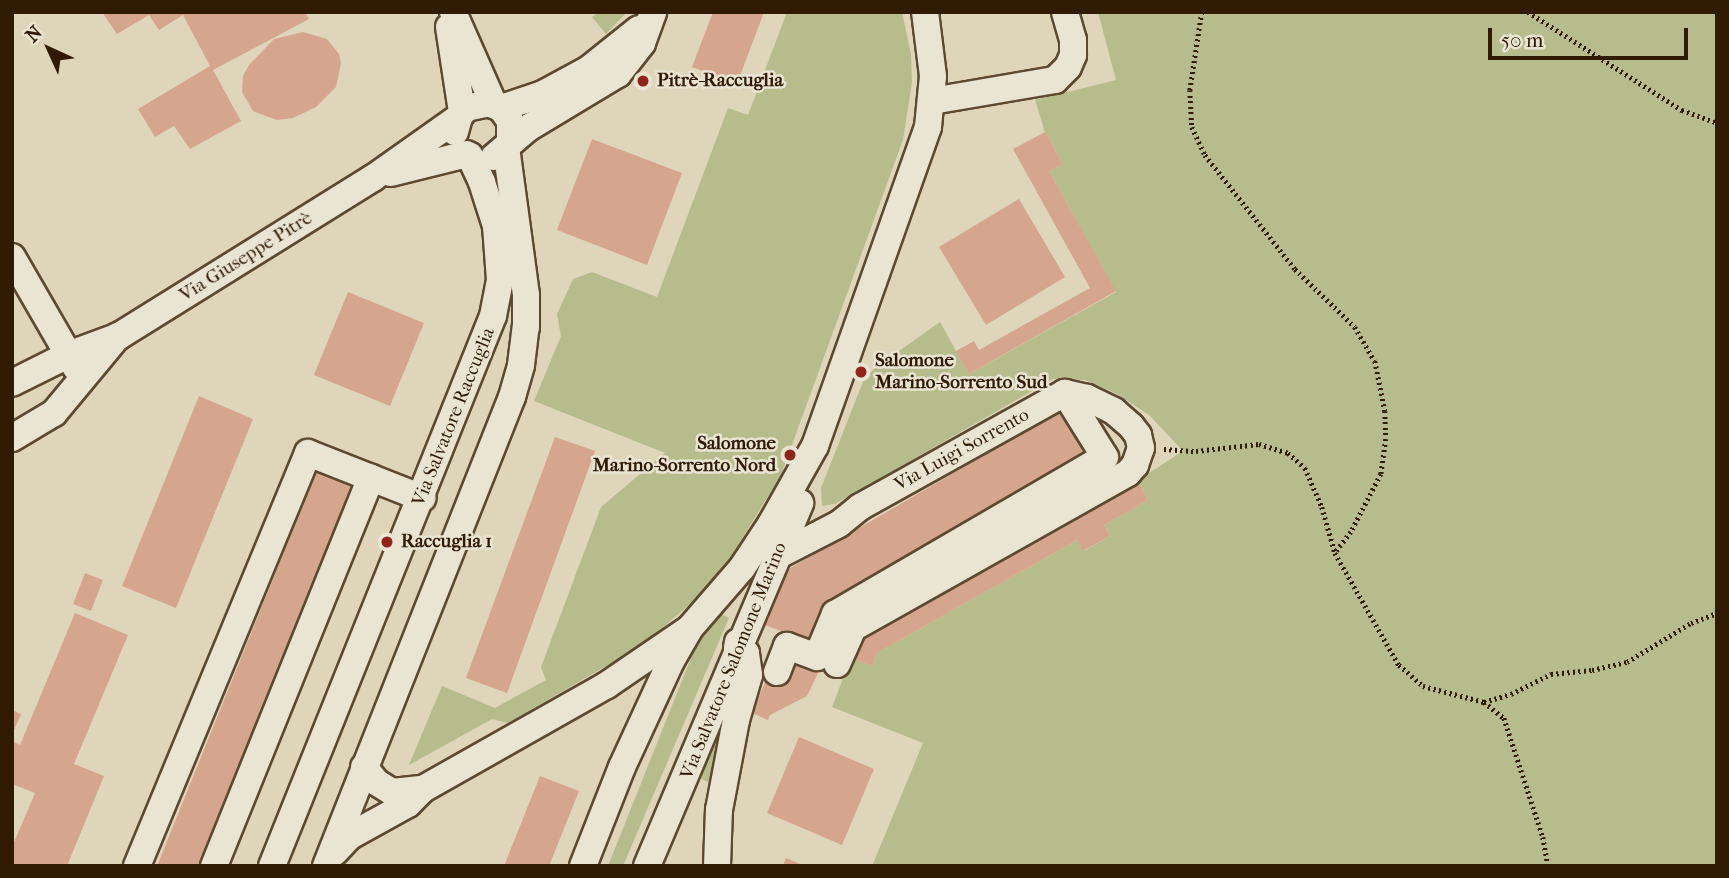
<!DOCTYPE html>
<html>
<head>
<meta charset="utf-8">
<style>
  body { margin:0 }
  #map { position:relative; width:1729px; height:878px; overflow:hidden; background:#dfd5bb; font-family:"IM FELL French Canon",serif }
  div>[style] { position:absolute }
  [style*='--x'] { left:calc(var(--x)*1px); top:calc(var(--y)*1px); width:calc(var(--w)*1px); rotate:calc(var(--a)*1deg) }
  .green>* { inset:0; background:#b7bc8d }
  .building>* { inset:0; background:#d6a58d }
  .path>* { height:4.5px; margin-top:-2.25px; transform-origin:0; background:repeating-linear-gradient(90deg,#311a02 0 2px,transparent 0 5.5px) }
  .roads { filter:drop-shadow(2px 0 #5c4930) drop-shadow(-2px 0 #5c4930) drop-shadow(0 2px #5c4930) drop-shadow(0 -2px #5c4930) }
  .minor>* { height:26px; margin:-13px; padding:0 13px; transform-origin:13px; border-radius:13px; background:#eae4d3 }
  .dots>* { width:19px; height:19px; translate:-50% -50%; box-sizing:border-box; border:4px solid #eae4d3; border-radius:50% }
  span { translate:-50% -50%; white-space:nowrap; text-align:center; line-height:1.15; -webkit-text-stroke:5px #eae4d3; paint-order:stroke }
  .poi-label { font-size:19px; color:#311a02; font-weight:700 }
  .left { translate:0 -50%; text-align:left }
  .right { translate:-100% -50%; text-align:right }
  .street-label { font-size:19px; color:#311a02 }
  .frame { position:absolute; inset:0; border:14px solid #311a02; pointer-events:none }
  .north { position:absolute; left:14px; top:14px; width:70px; height:70px; -webkit-text-stroke:5px #eae4d3; paint-order:stroke; rotate:315deg; font-size:19px; font-weight:700; line-height:28px; text-align:center; color:#311a02 }
  .north::after { content:''; display:block; margin:auto; width:24px; height:32px; background:#311a02; clip-path:polygon(50% 0,100% 100%,50% 72%,0 100%) }
  .scale { position:absolute; left:1488px; top:28px; width:200px; height:32px; box-sizing:border-box; border:4px solid #311a02; border-top:0; padding-left:9px; font-size:21px; line-height:24px; white-space:nowrap; color:#311a02; -webkit-text-stroke:5px #eae4d3; paint-order:stroke }
</style>
</head>
<body>
<div id="map">
  <div class="green">
    <div style="clip-path:polygon(600px 12px,627px 12px,606px 34px,592px 17px)"></div>
    <div style="clip-path:polygon(787px 12px,902px 12px,911px 54px,912px 82px,903px 140px,781px 475px,726px 565px,695px 600px,661px 629px,632px 651px,508px 723px,492px 719px,409px 765px,442px 686px,495px 708px,546px 680px,541px 667px,601px 507px,665px 453px,534px 401px,561px 336px,557px 314px,573px 279px,592px 272px,657px 297px,728px 108px,748px 115px)"></div>
    <div style="clip-path:polygon(1098px 12px,1717px 12px,1717px 866px,872px 866px,923px 743px,832px 707px,851px 658px,872px 666px,877px 653px,1077px 540px,1084px 551px,1110px 536px,1104px 525px,1148px 500px,1138px 480px,1183px 451px,1149px 415px,1117px 394px,1085px 380px,1053px 379px,835px 504px,822px 506px,821px 488px,864px 379px,875px 368px,940px 322px,969px 374px,1116px 292px,1049px 171px,1063px 164px,1045px 132px,1035px 100px,1116px 80px)"></div>
    <div style="clip-path:polygon(721px 614px,729px 618px,623px 866px,608px 866px,695px 648px)"></div>
    <div style="clip-path:polygon(724px 709px,717px 735px,714px 785px,696px 776px)"></div>
  </div>
  <div class="building">
    <div style="clip-path:polygon(102px 12px,305px 12px,309px 19px,213px 70px,241px 121px,190px 149px,174px 126px,155px 137px,138px 109px,210px 66px,183px 15px,159px 30px,149px 15px,117px 34px)"></div>
    <div style="clip-path:polygon(713px 12px,764px 12px,737px 84px,692px 67px)"></div>
    <div style="clip-path:polygon(303px 32px,327px 39px,339px 54px,341px 63px,336px 87px,316px 107px,293px 118px,277px 120px,253px 111px,242px 92px,243px 76px,249px 65px,274px 39px)"></div>
    <div style="clip-path:polygon(1045px 132px,1063px 164px,1049px 171px,1116px 291px,969px 374px,956px 351px,974px 341px,979px 350px,1090px 288px,1013px 149px)"></div>
    <div style="clip-path:polygon(592px 139px,682px 173px,647px 265px,557px 230px)"></div>
    <div style="clip-path:polygon(1019px 199px,1065px 277px,986px 325px,939px 247px)"></div>
    <div style="clip-path:polygon(348px 292px,424px 323px,390px 406px,314px 375px)"></div>
    <div style="clip-path:polygon(199px 396px,253px 419px,176px 608px,122px 586px)"></div>
    <div style="clip-path:polygon(1062px 410px,1086px 454px,810px 642px,765px 625px,787px 570px)"></div>
    <div style="clip-path:polygon(555px 437px,595px 451px,507px 693px,466px 678px)"></div>
    <div style="clip-path:polygon(317px 470px,355px 484px,202px 866px,157px 866px)"></div>
    <div style="clip-path:polygon(1138px 480px,1148px 500px,1104px 525px,1110px 536px,1083px 551px,1077px 540px,877px 653px,872px 666px,851px 658px,861px 637px)"></div>
    <div style="clip-path:polygon(85px 573px,103px 580px,91px 611px,73px 604px)"></div>
    <div style="clip-path:polygon(75px 613px,128px 635px,74px 764px,104px 776px,67px 866px,12px 866px,12px 847px,35px 793px,12px 784px,12px 741px,20px 745px)"></div>
    <div style="clip-path:polygon(793px 659px,820px 669px,807px 696px,770px 715px,768px 720px,752px 713px,766px 680px,782px 686px)"></div>
    <div style="clip-path:polygon(12px 710px,21px 714px,12px 735px)"></div>
    <div style="clip-path:polygon(799px 737px,874px 769px,842px 845px,767px 813px)"></div>
    <div style="clip-path:polygon(540px 776px,579px 791px,549px 866px,504px 866px)"></div>
    <div style="clip-path:polygon(786px 858px,805px 866px,783px 866px)"></div>
  </div>
  <div class="path">
    <div style="--x:1202;--y:12;--w:79;--a:98.7"></div>
    <div style="--x:1190;--y:90;--w:37;--a:87"></div>
    <div style="--x:1192;--y:127;--w:31;--a:65"></div>
    <div style="--x:1205;--y:155;--w:145;--a:51.7"></div>
    <div style="--x:1295;--y:269;--w:83;--a:44"></div>
    <div style="--x:1355;--y:327;--w:39;--a:60"></div>
    <div style="--x:1375;--y:361;--w:51;--a:78.7"></div>
    <div style="--x:1385;--y:411;--w:28;--a:88"></div>
    <div style="--x:1386;--y:439;--w:35;--a:98"></div>
    <div style="--x:1381;--y:474;--w:65;--a:117.3"></div>
    <div style="--x:1351;--y:532;--w:26;--a:127"></div>
    <div style="--x:1528;--y:12;--w:183;--a:32.5"></div>
    <div style="--x:1682;--y:110;--w:37;--a:20"></div>
    <div style="--x:1164;--y:449;--w:32;--a:4"></div>
    <div style="--x:1196;--y:451;--w:63;--a:-6.3"></div>
    <div style="--x:1259;--y:444;--w:30;--a:17"></div>
    <div style="--x:1288;--y:453;--w:23;--a:41"></div>
    <div style="--x:1305;--y:468;--w:43;--a:66.4"></div>
    <div style="--x:1322;--y:507;--w:48;--a:74.2"></div>
    <div style="--x:1335;--y:553;--w:129;--a:60.3"></div>
    <div style="--x:1399;--y:665;--w:32;--a:41"></div>
    <div style="--x:1423;--y:686;--w:63;--a:14.7"></div>
    <div style="--x:1484;--y:702;--w:26;--a:39"></div>
    <div style="--x:1504;--y:718;--w:125;--a:71.9"></div>
    <div style="--x:1543;--y:837;--w:29;--a:80"></div>
    <div style="--x:1484;--y:702;--w:28;--a:-17"></div>
    <div style="--x:1511;--y:694;--w:45;--a:-26.6"></div>
    <div style="--x:1551;--y:674;--w:41;--a:-5.6"></div>
    <div style="--x:1592;--y:670;--w:36;--a:-13"></div>
    <div style="--x:1627;--y:662;--w:75;--a:-31.4"></div>
    <div style="--x:1691;--y:623;--w:28;--a:-21"></div>
  </div>
  <div class="roads">
    <div class="minor">
      <div style="--x:453;--y:12;--w:102;--a:66.2"></div>
      <div style="--x:449;--y:27;--w:86;--a:81.3"></div>
      <div style="--x:932;--y:101;--w:125;--a:-9.7"></div>
      <div style="--x:1055;--y:80;--w:18;--a:-45"></div>
      <div style="--x:1068;--y:67;--w:13;--a:-67"></div>
      <div style="--x:1073;--y:55;--w:15;--a:-90"></div>
      <div style="--x:1073;--y:40;--w:29;--a:-106"></div>
      <div style="--x:501;--y:108;--w:44;--a:-18.4"></div>
      <div style="--x:543;--y:94;--w:52;--a:-28.5"></div>
      <div style="--x:589;--y:69;--w:64;--a:-38.7"></div>
      <div style="--x:455;--y:132;--w:16;--a:-75"></div>
      <div style="--x:459;--y:117;--w:11;--a:-52"></div>
      <div style="--x:466;--y:108;--w:24;--a:-12"></div>
      <div style="--x:489;--y:103;--w:13;--a:23"></div>
      <div style="--x:501;--y:108;--w:16;--a:55"></div>
      <div style="--x:510;--y:121;--w:22;--a:90"></div>
      <div style="--x:494;--y:157;--w:45;--a:-40.5"></div>
      <div style="--x:528;--y:128;--w:105;--a:-31"></div>
      <div style="--x:618;--y:74;--w:39;--a:-52"></div>
      <div style="--x:642;--y:43;--w:33;--a:-70"></div>
      <div style="--x:391;--y:173;--w:78;--a:-14"></div>
      <div style="--x:12;--y:257;--w:128;--a:60"></div>
      <div style="--x:12;--y:383;--w:63;--a:-26.6"></div>
      <div style="--x:68;--y:355;--w:54;--a:-20.4"></div>
      <div style="--x:119;--y:336;--w:299;--a:-31.9"></div>
      <div style="--x:373;--y:178;--w:105;--a:-35.3"></div>
      <div style="--x:12;--y:438;--w:49;--a:-30.8"></div>
      <div style="--x:54;--y:413;--w:100;--a:-50.3"></div>
      <div style="--x:777;--y:556;--w:70;--a:-27.3"></div>
      <div style="--x:839;--y:524;--w:27;--a:-39"></div>
      <div style="--x:860;--y:507;--w:235;--a:-29.1"></div>
      <div style="--x:837;--y:664;--w:39;--a:-66"></div>
      <div style="--x:853;--y:628;--w:316;--a:-29.4"></div>
      <div style="--x:1128;--y:473;--w:11;--a:-49"></div>
      <div style="--x:1135;--y:465;--w:18;--a:-71"></div>
      <div style="--x:1141;--y:448;--w:13;--a:-103"></div>
      <div style="--x:1138;--y:435;--w:11;--a:-128"></div>
      <div style="--x:1131;--y:426;--w:23;--a:-139"></div>
      <div style="--x:1114;--y:411;--w:30;--a:-154"></div>
      <div style="--x:1087;--y:398;--w:23;--a:-167"></div>
      <div style="--x:777;--y:672;--w:28;--a:-69"></div>
      <div style="--x:787;--y:646;--w:32;--a:20"></div>
      <div style="--x:817;--y:657;--w:47;--a:-67.3"></div>
      <div style="--x:835;--y:614;--w:312;--a:-30.2"></div>
      <div style="--x:1105;--y:457;--w:75;--a:-122"></div>
      <div style="--x:364;--y:767;--w:19;--a:51"></div>
      <div style="--x:376;--y:782;--w:19;--a:32"></div>
      <div style="--x:392;--y:792;--w:31;--a:-6"></div>
      <div style="--x:335;--y:852;--w:22;--a:-47"></div>
      <div style="--x:350;--y:836;--w:66;--a:-28.9"></div>
      <div style="--x:408;--y:804;--w:21;--a:-45"></div>
      <div style="--x:423;--y:789;--w:211;--a:-29.5"></div>
      <div style="--x:607;--y:685;--w:96;--a:-34.4"></div>
      <div style="--x:137;--y:866;--w:447;--a:-67.5"></div>
      <div style="--x:308;--y:453;--w:123;--a:21.5"></div>
      <div style="--x:214;--y:866;--w:419;--a:-68"></div>
      <div style="--x:272;--y:866;--w:593;--a:-68.11"></div>
      <div style="--x:493;--y:316;--w:37;--a:-79"></div>
      <div style="--x:500;--y:280;--w:54;--a:-94.2"></div>
      <div style="--x:496;--y:226;--w:46;--a:-107.7"></div>
      <div style="--x:482;--y:182;--w:29;--a:-115"></div>
      <div style="--x:326;--y:866;--w:505;--a:-68.37"></div>
      <div style="--x:512;--y:397;--w:33;--a:-74"></div>
      <div style="--x:521;--y:365;--w:38;--a:-83"></div>
      <div style="--x:526;--y:327;--w:32;--a:-90"></div>
      <div style="--x:526;--y:295;--w:148;--a:-97.7"></div>
      <div style="--x:583;--y:866;--w:106;--a:-68.5"></div>
      <div style="--x:622;--y:767;--w:117;--a:-65.2"></div>
      <div style="--x:671;--y:661;--w:38;--a:-60"></div>
      <div style="--x:690;--y:628;--w:79;--a:-49.1"></div>
      <div style="--x:742;--y:568;--w:53;--a:-56.6"></div>
      <div style="--x:771;--y:524;--w:90;--a:-60.6"></div>
      <div style="--x:815;--y:446;--w:338;--a:-70.5"></div>
      <div style="--x:928;--y:127;--w:51;--a:-84.4"></div>
      <div style="--x:933;--y:76;--w:64;--a:-97.1"></div>
      <div style="--x:647;--y:866;--w:394;--a:-67.1"></div>
      <div style="--x:717;--y:866;--w:56;--a:-88"></div>
      <div style="--x:719;--y:810;--w:92;--a:-79.3"></div>
      <div style="--x:736;--y:720;--w:47;--a:-73.9"></div>
      <div style="--x:749;--y:675;--w:22;--a:-98"></div>
      <div style="--x:746;--y:653;--w:10;--a:-151"></div>
      <div style="--x:737;--y:648;--w:6;--a:-81"></div>
    </div>
  </div>
  <div class="dots">
    <div style="left:643px;top:81px;background:#8f2418"></div>
    <div style="left:861px;top:372px;background:#8f2418"></div>
    <div style="left:790px;top:455px;background:#8f2418"></div>
    <div style="left:387px;top:542px;background:#8f2418"></div>
  </div>
  <div class="poi-label">
    <span class="left" style="left:657px;top:81px">Pitrè-Raccuglia</span>
    <span class="left" style="left:875px;top:372px">Salomone<br>Marino-Sorrento Sud</span>
    <span class="right" style="left:776px;top:455px">Salomone<br>Marino-Sorrento Nord</span>
    <span class="left" style="left:401px;top:542px">Raccuglia 1</span>
  </div>
  <div class="street-label">
    <span style="left:246px;top:257px;rotate:-32deg">Via Giuseppe Pitrè</span>
    <span style="left:454px;top:417px;rotate:-68deg">Via Salvatore Raccuglia</span>
    <span style="left:962px;top:450px;rotate:-29deg">Via Luigi Sorrento</span>
    <span style="left:734px;top:661px;rotate:-68deg">Via Salvatore Salomone Marino</span>
  </div>
  <div class="frame"></div>
  <div class="north">N</div>
  <div class="scale">50 m</div>
</div>
</body>
</html>
